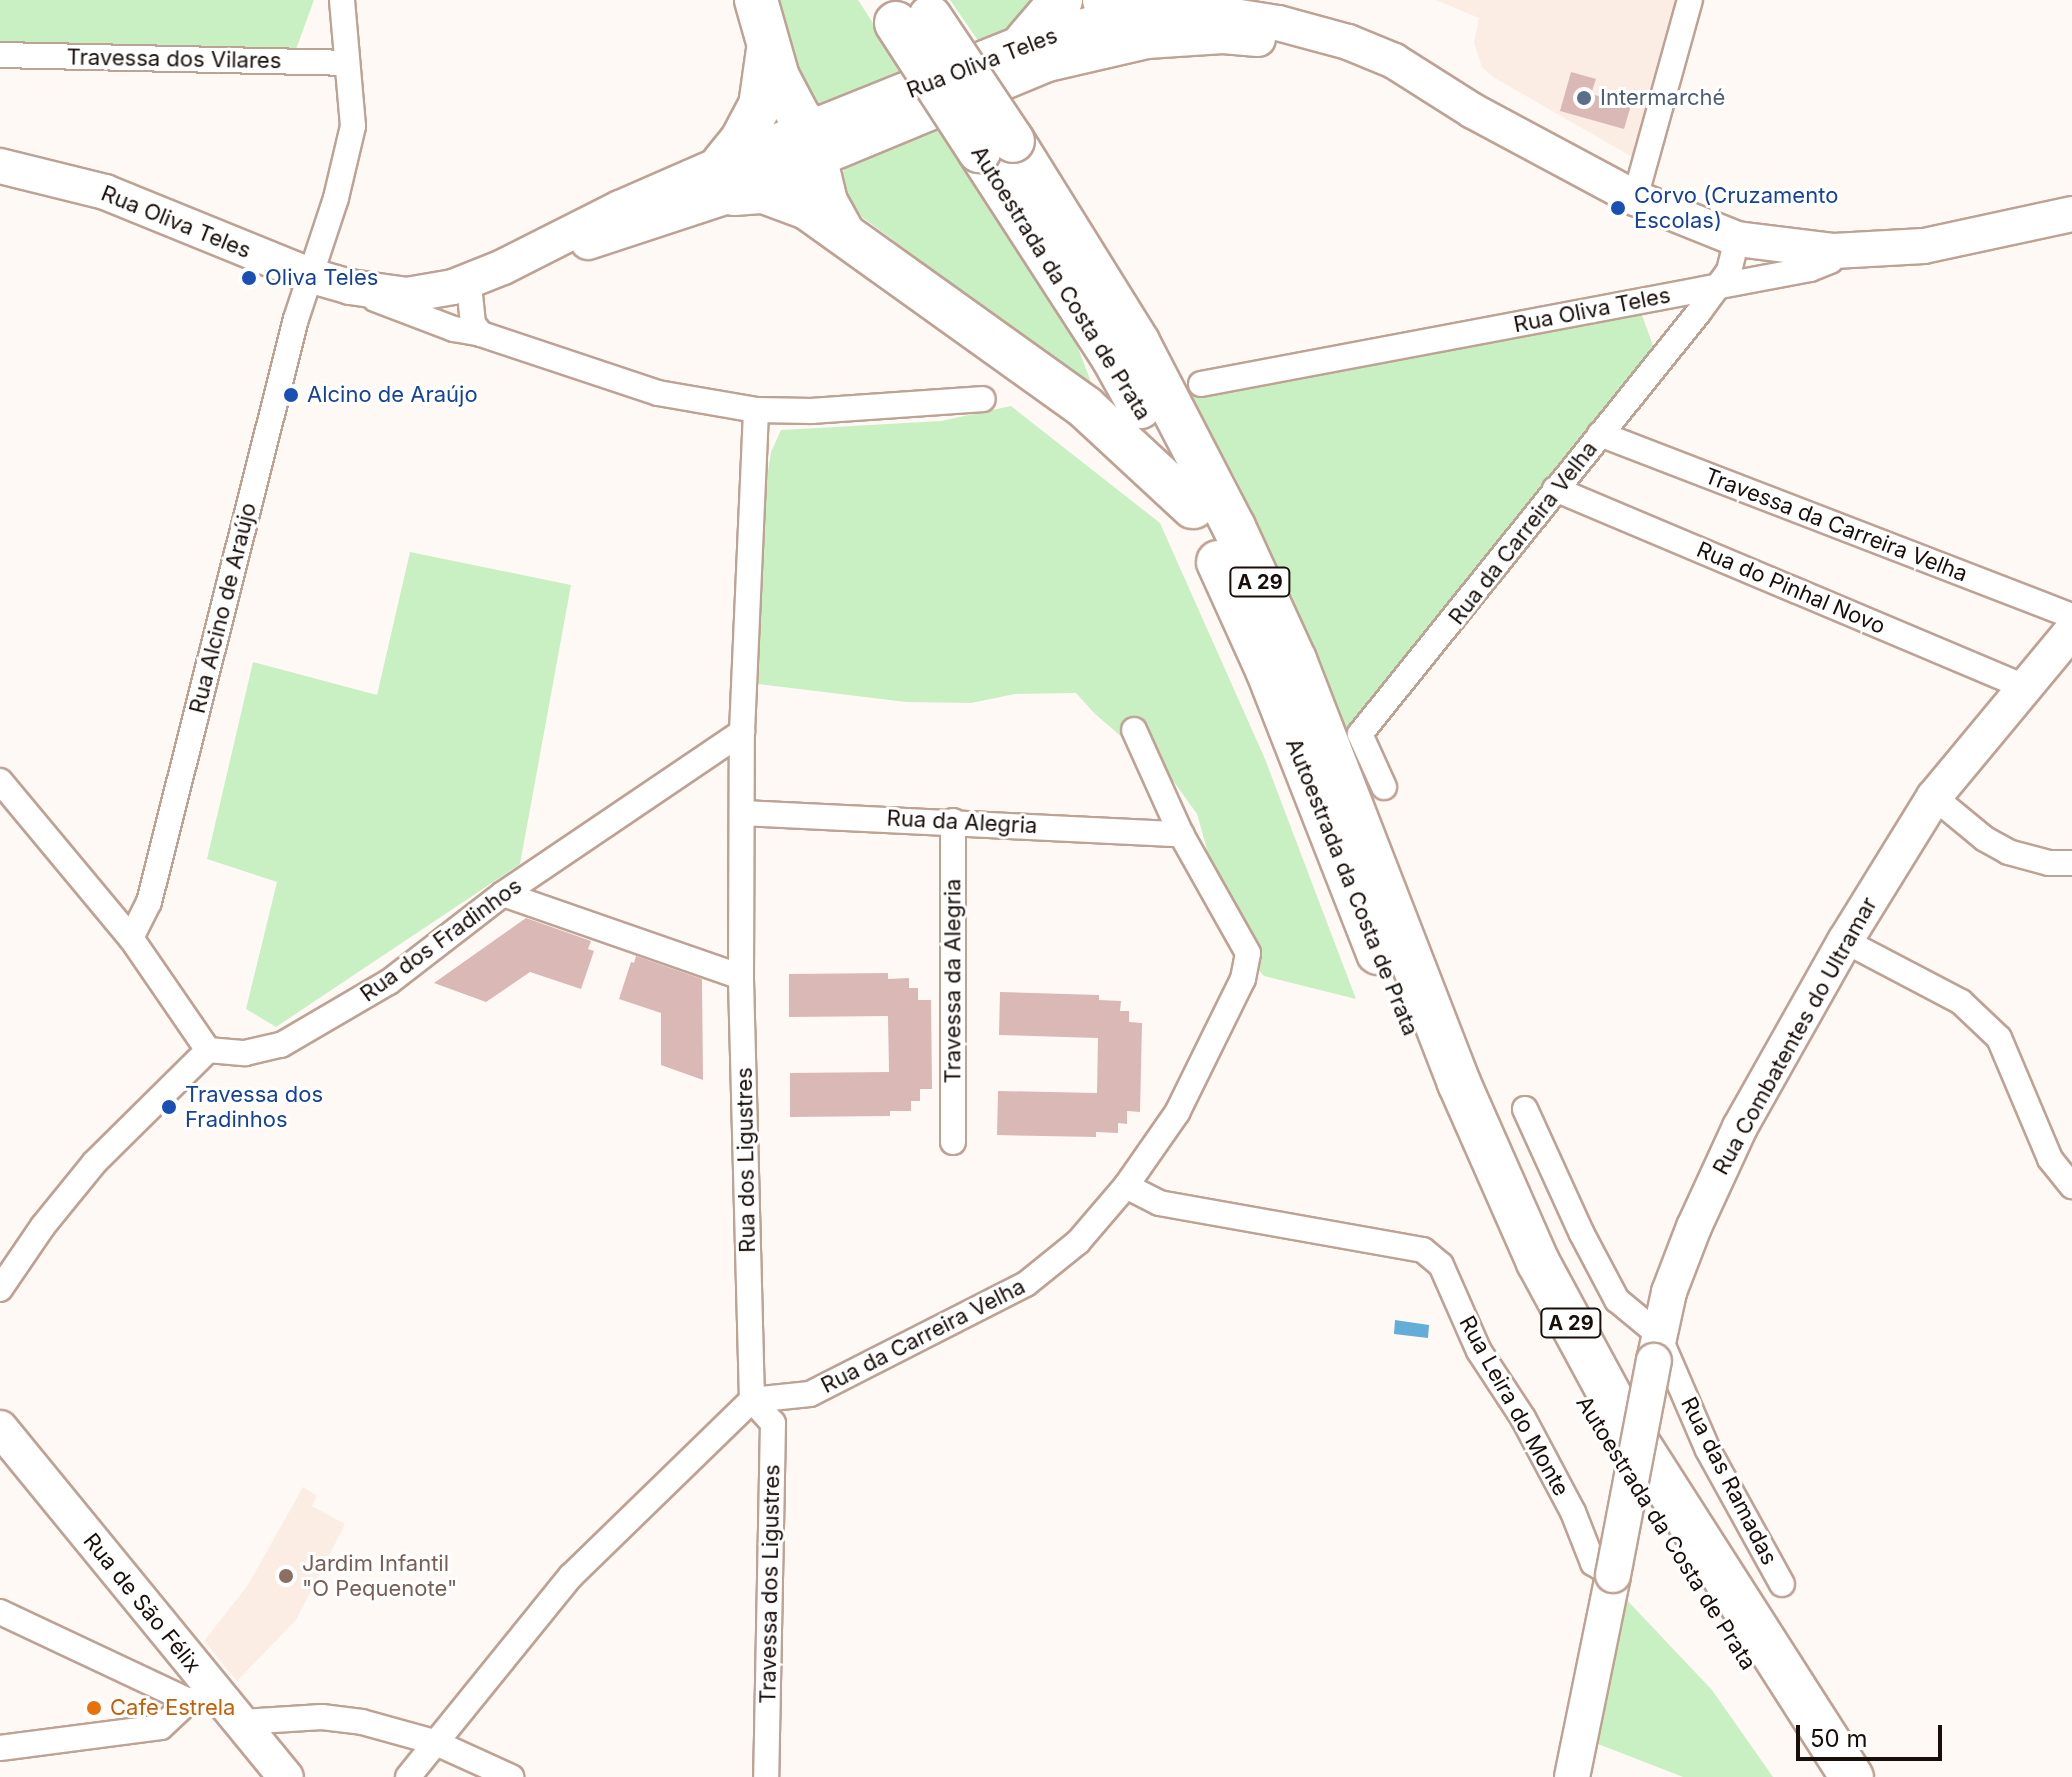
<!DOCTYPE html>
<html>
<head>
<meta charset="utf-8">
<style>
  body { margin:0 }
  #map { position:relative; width:2072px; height:1777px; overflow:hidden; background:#fff9f6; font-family:Inter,sans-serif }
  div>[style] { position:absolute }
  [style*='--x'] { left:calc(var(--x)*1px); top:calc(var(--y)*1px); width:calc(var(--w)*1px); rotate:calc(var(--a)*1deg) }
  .built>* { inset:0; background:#fbece4 }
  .green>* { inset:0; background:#c9f0c3 }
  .water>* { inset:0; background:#64add8 }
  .building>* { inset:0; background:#d9b8b6 }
  .roads { filter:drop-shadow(2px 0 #bea294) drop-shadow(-2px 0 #bea294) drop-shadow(0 2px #bea294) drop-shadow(0 -2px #bea294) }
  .street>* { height:24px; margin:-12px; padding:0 12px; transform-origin:12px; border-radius:12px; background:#fff }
  .secondary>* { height:34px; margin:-17px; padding:0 17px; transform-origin:17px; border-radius:17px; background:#fff }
  .highway>* { height:42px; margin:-21px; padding:0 21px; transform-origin:21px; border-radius:21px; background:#fff }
  .bridges { filter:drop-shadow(2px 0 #bea294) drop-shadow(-2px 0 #bea294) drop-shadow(0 2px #bea294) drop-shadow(0 -2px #bea294) }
  .secondary-bridge>* { height:34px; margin:-17px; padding:0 17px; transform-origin:17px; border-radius:17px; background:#fff }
  .highway-bridge>* { height:42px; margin:-21px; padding:0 21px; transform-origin:21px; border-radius:21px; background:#fff }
  .dots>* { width:22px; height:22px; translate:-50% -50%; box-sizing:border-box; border:4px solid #fff; border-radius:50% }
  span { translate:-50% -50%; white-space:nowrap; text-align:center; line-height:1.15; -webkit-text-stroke:6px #fff; paint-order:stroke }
  .shield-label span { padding:2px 6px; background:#fff; border:2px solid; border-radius:6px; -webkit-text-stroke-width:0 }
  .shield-label { font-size:20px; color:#180f0a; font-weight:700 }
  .street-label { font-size:22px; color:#180f0a }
  .service-label { font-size:22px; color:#4e5e75 }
  .left { translate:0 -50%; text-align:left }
  .transit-label { font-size:22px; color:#164399 }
  .education-label { font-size:22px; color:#785e54 }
  .food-label { font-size:22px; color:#c56008 }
  .scale { position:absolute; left:1796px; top:1725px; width:146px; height:36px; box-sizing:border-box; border:4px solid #180f0a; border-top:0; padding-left:10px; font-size:24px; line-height:28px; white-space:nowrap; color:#180f0a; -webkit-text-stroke:6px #fff; paint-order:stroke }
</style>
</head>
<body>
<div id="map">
  <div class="built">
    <div style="clip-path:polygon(1436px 0,1676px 0,1634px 158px,1493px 77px,1482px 67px,1474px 43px,1479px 18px)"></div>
    <div style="clip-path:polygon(303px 1487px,317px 1496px,312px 1506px,345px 1524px,296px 1620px,237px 1681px,204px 1641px,248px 1585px)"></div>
  </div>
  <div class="green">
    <div style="clip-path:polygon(0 0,314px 0,295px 52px,0 55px)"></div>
    <div style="clip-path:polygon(765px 0,858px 0,905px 72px,813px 112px)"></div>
    <div style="clip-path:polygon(950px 0,1047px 0,1015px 28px,981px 45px)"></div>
    <div style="clip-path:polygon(937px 123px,1072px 332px,1094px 390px,850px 208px,840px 190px,841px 175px,851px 160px)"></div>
    <div style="clip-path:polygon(1636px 299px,1658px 359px,1444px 640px,1345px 729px,1237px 481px,1185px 389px,1228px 368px)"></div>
    <div style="clip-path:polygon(1011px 406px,1160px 523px,1265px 759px,1356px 999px,1264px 976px,1247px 958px,1215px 878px,1197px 814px,1174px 782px,1094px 713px,1076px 693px,1015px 694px,971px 703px,906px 702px,749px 683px,756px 550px,771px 452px,781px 430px,941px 421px)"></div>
    <div style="clip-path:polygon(410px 552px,571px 585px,520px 864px,276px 1027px,246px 1009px,277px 882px,207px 859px,253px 662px,377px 695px)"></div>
    <div style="clip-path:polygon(1624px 1597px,1712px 1690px,1773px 1777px,1683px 1777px,1598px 1744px)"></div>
  </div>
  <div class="water">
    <div style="clip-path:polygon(1395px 1320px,1429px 1325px,1428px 1338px,1394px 1334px)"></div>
  </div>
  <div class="building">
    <div style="clip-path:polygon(1571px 72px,1596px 79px,1591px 94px,1631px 105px,1624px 129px,1560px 111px)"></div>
    <div style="clip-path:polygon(526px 918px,591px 941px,588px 949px,594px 951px,581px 989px,530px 972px,486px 1002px,434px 983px)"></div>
    <div style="clip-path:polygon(636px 956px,702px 979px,703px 1080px,661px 1065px,661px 1013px,619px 999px,631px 962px,634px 963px)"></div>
    <div style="clip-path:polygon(888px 973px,888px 979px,909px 978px,909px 988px,918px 988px,918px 1000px,931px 1000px,932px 1089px,920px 1089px,920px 1101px,911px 1101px,911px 1111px,890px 1111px,890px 1116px,790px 1117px,790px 1073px,889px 1072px,888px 1016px,789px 1017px,789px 974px)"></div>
    <div style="clip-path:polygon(1000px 992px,1099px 995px,1099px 1000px,1121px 1001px,1120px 1011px,1129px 1011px,1129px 1022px,1142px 1023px,1140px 1112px,1127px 1111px,1127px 1124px,1118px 1123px,1118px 1133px,1096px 1132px,1096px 1137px,997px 1135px,998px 1091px,1097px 1093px,1098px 1038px,999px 1035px)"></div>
  </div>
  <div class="roads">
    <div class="street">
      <div style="--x:0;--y:55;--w:347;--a:1.3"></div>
      <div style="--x:1635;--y:198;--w:205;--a:-74.5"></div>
      <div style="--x:464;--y:283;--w:13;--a:63"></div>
      <div style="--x:470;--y:295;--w:29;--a:84"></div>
      <div style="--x:473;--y:324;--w:13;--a:51"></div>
      <div style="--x:375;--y:299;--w:85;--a:20.8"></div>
      <div style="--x:454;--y:329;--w:27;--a:10"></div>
      <div style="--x:481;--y:334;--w:187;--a:18.4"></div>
      <div style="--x:658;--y:393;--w:99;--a:9.8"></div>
      <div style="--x:756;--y:410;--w:56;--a:1"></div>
      <div style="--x:812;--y:411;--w:171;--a:-4"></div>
      <div style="--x:1201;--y:384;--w:620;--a:-10.69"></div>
      <div style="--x:1810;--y:269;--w:22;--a:-22"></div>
      <div style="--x:1830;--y:261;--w:11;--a:-68"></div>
      <div style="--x:1600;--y:434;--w:506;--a:21.09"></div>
      <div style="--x:1555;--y:489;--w:512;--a:22.86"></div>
      <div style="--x:0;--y:781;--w:204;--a:50.2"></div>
      <div style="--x:131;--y:938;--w:136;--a:55.5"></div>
      <div style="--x:1384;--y:787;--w:58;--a:-114.4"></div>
      <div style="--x:1360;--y:734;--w:541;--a:-51.22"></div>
      <div style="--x:1699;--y:312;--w:51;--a:-53.8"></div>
      <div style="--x:1729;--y:271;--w:33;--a:-76"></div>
      <div style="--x:1934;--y:797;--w:66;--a:39.5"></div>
      <div style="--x:1985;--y:839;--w:26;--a:29"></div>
      <div style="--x:2008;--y:852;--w:42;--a:15"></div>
      <div style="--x:2049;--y:863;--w:23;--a:0"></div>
      <div style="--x:744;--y:813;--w:438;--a:2.8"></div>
      <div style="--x:953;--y:821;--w:321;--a:90"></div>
      <div style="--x:503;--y:894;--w:252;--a:19.2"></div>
      <div style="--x:131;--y:938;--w:40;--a:-63.4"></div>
      <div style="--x:149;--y:902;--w:601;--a:-75.85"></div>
      <div style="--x:296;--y:319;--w:127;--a:-71.7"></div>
      <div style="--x:336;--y:198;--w:74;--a:-76.7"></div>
      <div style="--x:353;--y:126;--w:126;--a:-95"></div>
      <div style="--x:1845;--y:941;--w:131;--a:27.7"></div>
      <div style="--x:1961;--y:1002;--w:52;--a:43.5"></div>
      <div style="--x:1999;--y:1038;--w:131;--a:67.1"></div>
      <div style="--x:2050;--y:1159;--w:35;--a:51"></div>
      <div style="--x:208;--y:1050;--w:37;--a:5"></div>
      <div style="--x:245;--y:1053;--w:37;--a:-13"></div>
      <div style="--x:281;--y:1045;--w:125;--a:-30.3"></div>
      <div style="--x:389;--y:982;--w:144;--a:-37.7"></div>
      <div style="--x:503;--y:894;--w:289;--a:-34.1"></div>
      <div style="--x:1525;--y:1109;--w:137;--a:65.5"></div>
      <div style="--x:1582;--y:1234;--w:75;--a:62.1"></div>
      <div style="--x:1617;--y:1300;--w:53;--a:39.7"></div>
      <div style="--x:1658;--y:1334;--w:126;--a:66.7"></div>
      <div style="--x:1708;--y:1450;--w:153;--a:61.1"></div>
      <div style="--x:1126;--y:1186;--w:37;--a:27"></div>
      <div style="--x:1159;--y:1203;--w:268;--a:10.1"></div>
      <div style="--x:1423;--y:1250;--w:23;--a:40"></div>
      <div style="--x:1441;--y:1265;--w:94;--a:66.2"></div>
      <div style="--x:1479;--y:1351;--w:80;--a:56.7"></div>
      <div style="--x:1523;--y:1418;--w:106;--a:62"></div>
      <div style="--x:1573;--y:1512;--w:55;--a:68.6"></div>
      <div style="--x:1593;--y:1563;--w:23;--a:31"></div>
      <div style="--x:0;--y:1289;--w:76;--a:-55.7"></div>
      <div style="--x:43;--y:1226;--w:82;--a:-50.9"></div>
      <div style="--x:95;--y:1162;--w:159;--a:-44.7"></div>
      <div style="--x:752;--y:1400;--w:58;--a:-5.9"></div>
      <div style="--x:810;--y:1394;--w:242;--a:-27"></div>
      <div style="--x:1026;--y:1284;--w:67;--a:-38.9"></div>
      <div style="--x:1078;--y:1242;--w:74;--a:-49.4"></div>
      <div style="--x:1126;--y:1186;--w:89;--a:-55.1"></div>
      <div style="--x:1177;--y:1113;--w:149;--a:-63.8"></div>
      <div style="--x:1243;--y:979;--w:26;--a:-79"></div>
      <div style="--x:1248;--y:953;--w:137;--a:-119.4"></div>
      <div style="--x:1181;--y:834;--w:114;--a:-114.3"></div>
      <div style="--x:752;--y:1400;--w:31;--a:48"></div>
      <div style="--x:773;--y:1423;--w:354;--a:91.1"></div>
      <div style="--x:0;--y:1612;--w:209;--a:25.2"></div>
      <div style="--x:189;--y:1701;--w:29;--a:-14"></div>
      <div style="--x:242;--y:1722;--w:80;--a:-3.6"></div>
      <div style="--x:322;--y:1717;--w:40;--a:7.1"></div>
      <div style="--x:362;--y:1722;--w:75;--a:15.5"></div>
      <div style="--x:434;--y:1742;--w:85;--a:24.4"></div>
      <div style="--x:0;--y:1748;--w:162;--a:-7.4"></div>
      <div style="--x:161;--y:1727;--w:38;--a:-43"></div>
      <div style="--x:408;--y:1777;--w:259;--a:-51"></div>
      <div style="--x:571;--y:1576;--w:252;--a:-44.2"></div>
      <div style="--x:752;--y:1400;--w:423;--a:-91.5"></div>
      <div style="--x:741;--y:977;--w:245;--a:-89.8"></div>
      <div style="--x:742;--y:732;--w:322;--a:-87.5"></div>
    </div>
    <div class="secondary">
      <div style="--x:0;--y:166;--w:108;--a:13.9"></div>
      <div style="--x:105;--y:192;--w:223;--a:22.1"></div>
      <div style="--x:312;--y:276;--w:40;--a:16"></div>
      <div style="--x:350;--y:287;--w:58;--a:8"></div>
      <div style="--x:407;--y:295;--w:47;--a:-9.9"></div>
      <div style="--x:453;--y:287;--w:54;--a:-21.8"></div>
      <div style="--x:503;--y:267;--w:131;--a:-26.8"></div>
      <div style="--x:620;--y:208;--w:112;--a:-23.6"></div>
      <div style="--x:723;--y:163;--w:327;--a:-21.9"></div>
      <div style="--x:1026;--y:41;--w:92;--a:-14.5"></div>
      <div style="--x:1115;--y:18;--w:81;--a:-5.6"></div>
      <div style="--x:1196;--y:10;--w:83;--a:9"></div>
      <div style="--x:1278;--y:23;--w:73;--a:15.2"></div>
      <div style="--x:1348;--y:42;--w:50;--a:22.4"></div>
      <div style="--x:1394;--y:61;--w:93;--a:32.3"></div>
      <div style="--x:1473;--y:111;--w:184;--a:28.2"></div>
      <div style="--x:1635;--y:198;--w:110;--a:21.9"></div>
      <div style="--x:1737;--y:239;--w:98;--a:7.1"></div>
      <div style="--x:1834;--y:251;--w:90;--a:-3.2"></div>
      <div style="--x:1924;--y:246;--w:151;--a:-12.2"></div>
      <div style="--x:588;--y:242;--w:154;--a:-18.2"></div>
      <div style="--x:734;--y:194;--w:340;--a:-22.5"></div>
      <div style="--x:1048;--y:64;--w:102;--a:-13.1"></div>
      <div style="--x:1147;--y:41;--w:76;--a:-3.8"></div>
      <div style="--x:1223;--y:36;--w:35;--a:5"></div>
      <div style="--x:1654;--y:1361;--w:71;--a:-77.7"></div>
      <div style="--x:1669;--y:1292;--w:70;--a:-69"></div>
      <div style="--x:1694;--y:1227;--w:110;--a:-65.3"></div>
      <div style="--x:1740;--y:1127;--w:214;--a:-60.6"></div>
      <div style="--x:1845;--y:941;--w:169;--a:-58.3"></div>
      <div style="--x:1934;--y:797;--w:216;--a:-50.3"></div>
      <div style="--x:0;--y:1428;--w:451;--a:50.7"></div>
      <div style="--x:1572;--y:1777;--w:206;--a:-78.5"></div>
    </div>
    <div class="highway">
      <div style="--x:756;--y:0;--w:80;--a:74.1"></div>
      <div style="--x:778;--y:77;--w:45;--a:62.3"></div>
      <div style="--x:799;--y:117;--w:18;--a:45"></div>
      <div style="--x:1104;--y:0;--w:21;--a:59"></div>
      <div style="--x:1184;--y:0;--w:16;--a:40"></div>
      <div style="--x:1026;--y:41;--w:54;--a:-49.5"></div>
      <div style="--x:1013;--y:141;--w:237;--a:58.1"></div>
      <div style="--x:1138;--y:342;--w:208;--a:62.6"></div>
      <div style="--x:1234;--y:527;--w:146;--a:65.4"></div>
      <div style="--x:1295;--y:660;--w:454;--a:68.8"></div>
      <div style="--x:1459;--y:1083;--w:196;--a:66.2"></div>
      <div style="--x:1538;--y:1262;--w:181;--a:61.6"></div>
      <div style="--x:1624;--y:1421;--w:423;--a:57.4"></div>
      <div style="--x:979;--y:151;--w:247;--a:57.1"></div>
      <div style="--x:1113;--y:358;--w:56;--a:61.1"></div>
      <div style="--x:816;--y:160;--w:43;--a:76.6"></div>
      <div style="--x:826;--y:202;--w:35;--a:61"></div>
      <div style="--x:723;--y:163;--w:28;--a:-51"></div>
      <div style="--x:741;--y:141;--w:40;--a:-62"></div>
      <div style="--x:760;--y:106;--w:57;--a:-81.9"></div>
      <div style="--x:734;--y:194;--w:30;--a:-4"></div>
      <div style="--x:764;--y:192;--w:46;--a:20.4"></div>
      <div style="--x:807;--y:208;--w:343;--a:35.6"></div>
      <div style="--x:1086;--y:408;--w:146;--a:42.8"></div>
      <div style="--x:1218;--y:562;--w:119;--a:65.6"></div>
      <div style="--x:1267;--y:670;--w:304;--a:68.6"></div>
    </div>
  </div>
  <div class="bridges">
    <div class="secondary-bridge">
      <div style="--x:1613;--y:1575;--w:218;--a:-79.2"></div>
    </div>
    <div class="highway-bridge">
      <div style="--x:930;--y:17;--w:149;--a:56.2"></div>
      <div style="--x:896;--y:23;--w:153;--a:57"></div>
    </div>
  </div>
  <div class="dots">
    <div style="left:1584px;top:98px;background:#5c6f8a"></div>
    <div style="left:1618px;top:208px;background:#1a4fb4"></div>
    <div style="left:249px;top:278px;background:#1a4fb4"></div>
    <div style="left:291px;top:395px;background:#1a4fb4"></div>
    <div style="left:169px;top:1107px;background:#1a4fb4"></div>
    <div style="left:286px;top:1576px;background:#8d6e63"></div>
    <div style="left:94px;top:1708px;background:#e8710a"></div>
  </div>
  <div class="shield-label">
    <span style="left:1260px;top:582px">A 29</span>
    <span style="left:1571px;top:1323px">A 29</span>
  </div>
  <div class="street-label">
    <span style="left:174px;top:59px;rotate:1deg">Travessa dos Vilares</span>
    <span style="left:982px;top:63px;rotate:-21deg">Rua Oliva Teles</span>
    <span style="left:176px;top:222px;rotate:22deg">Rua Oliva Teles</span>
    <span style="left:1061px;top:283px;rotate:58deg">Autoestrada da Costa de Prata</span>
    <span style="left:1592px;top:310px;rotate:-11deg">Rua Oliva Teles</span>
    <span style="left:1836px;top:525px;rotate:21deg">Travessa da Carreira Velha</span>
    <span style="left:1523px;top:533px;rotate:-52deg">Rua da Carreira Velha</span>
    <span style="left:1791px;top:588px;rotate:23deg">Rua do Pinhal Novo</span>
    <span style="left:223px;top:608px;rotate:-76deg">Rua Alcino de Araújo</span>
    <span style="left:962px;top:822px;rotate:3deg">Rua da Alegria</span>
    <span style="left:1352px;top:887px;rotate:68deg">Autoestrada da Costa de Prata</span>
    <span style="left:441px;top:940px;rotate:-36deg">Rua dos Fradinhos</span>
    <span style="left:953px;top:981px;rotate:-90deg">Travessa da Alegria</span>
    <span style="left:1795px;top:1036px;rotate:-61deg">Rua Combatentes do Ultramar</span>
    <span style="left:746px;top:1160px;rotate:-91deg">Rua dos Ligustres</span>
    <span style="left:923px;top:1336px;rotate:-27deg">Rua da Carreira Velha</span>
    <span style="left:1514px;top:1406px;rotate:61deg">Rua Leira do Monte</span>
    <span style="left:1729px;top:1481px;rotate:63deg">Rua das Ramadas</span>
    <span style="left:1666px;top:1533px;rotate:58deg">Autoestrada da Costa de Prata</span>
    <span style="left:770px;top:1584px;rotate:-89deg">Travessa dos Ligustres</span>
    <span style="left:142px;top:1603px;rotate:51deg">Rua de São Félix</span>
  </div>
  <div class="service-label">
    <span class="left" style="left:1600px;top:98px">Intermarché</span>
  </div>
  <div class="transit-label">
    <span class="left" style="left:1634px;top:208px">Corvo (Cruzamento<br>Escolas)</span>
    <span class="left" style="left:265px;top:278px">Oliva Teles</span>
    <span class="left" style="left:307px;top:395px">Alcino de Araújo</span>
    <span class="left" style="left:185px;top:1107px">Travessa dos<br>Fradinhos</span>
  </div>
  <div class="education-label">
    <span class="left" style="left:302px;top:1576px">Jardim Infantil<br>"O Pequenote"</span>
  </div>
  <div class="food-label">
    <span class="left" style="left:110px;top:1708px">Cafe Estrela</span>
  </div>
  <div class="scale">50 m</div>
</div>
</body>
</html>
